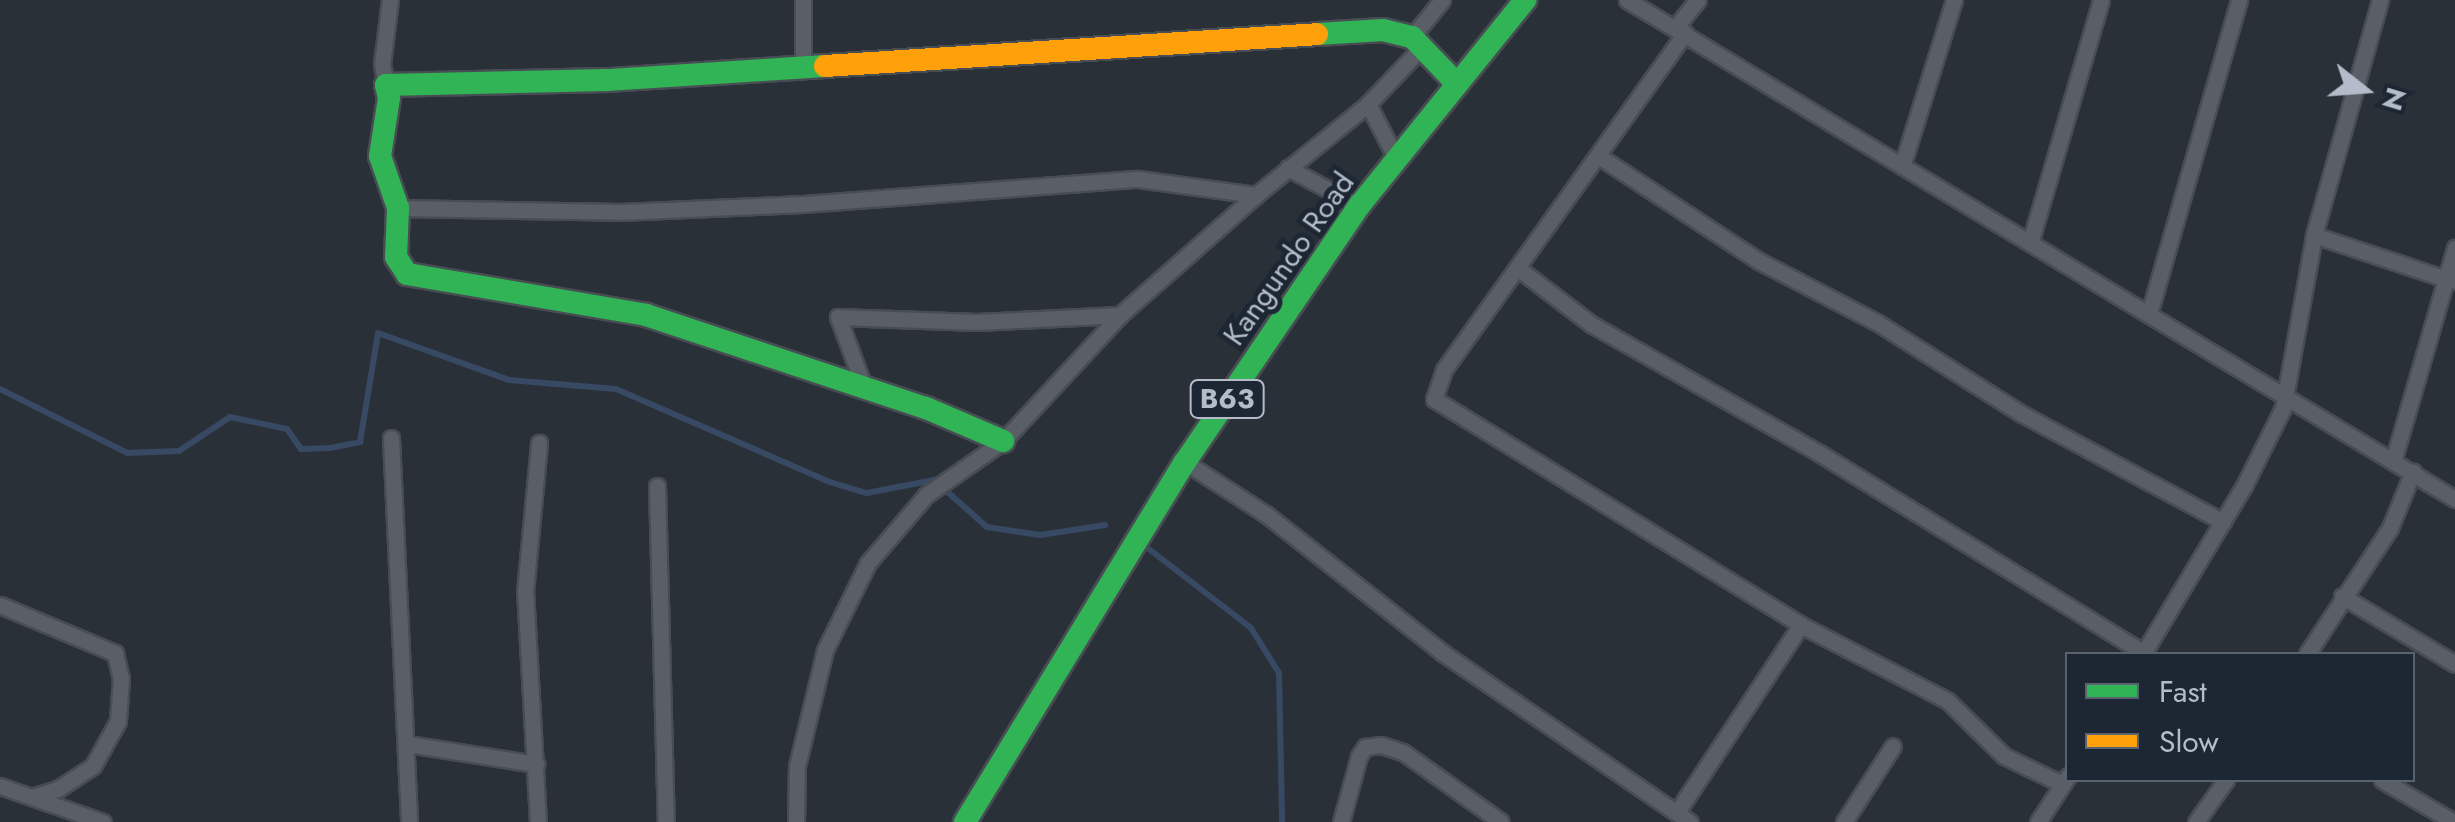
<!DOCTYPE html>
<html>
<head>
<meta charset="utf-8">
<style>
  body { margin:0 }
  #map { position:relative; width:2455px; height:822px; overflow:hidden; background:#2a3038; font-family:Jost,sans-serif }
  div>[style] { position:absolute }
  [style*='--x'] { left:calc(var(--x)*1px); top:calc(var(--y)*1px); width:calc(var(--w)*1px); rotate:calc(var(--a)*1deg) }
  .stream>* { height:6px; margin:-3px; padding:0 3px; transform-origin:3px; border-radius:3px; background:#384963 }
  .roads { filter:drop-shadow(2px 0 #484c53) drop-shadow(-2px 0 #484c53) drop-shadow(0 2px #484c53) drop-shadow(0 -2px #484c53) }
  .street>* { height:15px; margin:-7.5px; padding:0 7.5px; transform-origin:7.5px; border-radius:7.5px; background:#5a5e66 }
  .fast>* { height:22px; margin:-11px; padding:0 11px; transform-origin:11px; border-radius:11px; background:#30b455 }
  .slow>* { height:22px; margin:-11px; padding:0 11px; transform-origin:11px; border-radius:11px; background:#ff9f0a }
  span { translate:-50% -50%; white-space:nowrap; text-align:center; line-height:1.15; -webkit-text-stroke:10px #1d2633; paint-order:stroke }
  .shield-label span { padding:2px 8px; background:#1d2633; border:2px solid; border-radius:8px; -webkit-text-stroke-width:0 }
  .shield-label { font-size:28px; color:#b4bcc9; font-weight:700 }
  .street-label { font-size:30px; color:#b4bcc9 }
  .legend { position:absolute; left:2065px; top:652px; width:350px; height:130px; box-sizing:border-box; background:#1d2633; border:2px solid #59626f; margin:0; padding:12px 18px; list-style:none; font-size:30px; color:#b4bcc9 }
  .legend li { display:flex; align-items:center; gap:20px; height:50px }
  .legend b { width:50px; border:2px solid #59626f }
  .north { position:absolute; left:2315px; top:40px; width:100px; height:100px; -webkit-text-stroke:8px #1d2633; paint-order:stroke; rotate:107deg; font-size:28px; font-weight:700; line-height:40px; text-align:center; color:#b4bcc9 }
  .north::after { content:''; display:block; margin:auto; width:35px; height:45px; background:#b4bcc9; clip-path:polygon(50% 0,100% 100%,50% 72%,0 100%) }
</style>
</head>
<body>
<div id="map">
  <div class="stream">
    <div style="--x:0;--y:389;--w:142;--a:26.7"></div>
    <div style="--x:127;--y:453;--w:52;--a:-2.2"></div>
    <div style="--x:179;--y:451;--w:61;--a:-33.7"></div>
    <div style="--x:230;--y:417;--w:58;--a:11.9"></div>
    <div style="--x:287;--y:429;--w:24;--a:55"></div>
    <div style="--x:301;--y:449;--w:29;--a:-2"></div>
    <div style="--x:330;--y:448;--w:31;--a:-11"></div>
    <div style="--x:360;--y:442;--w:110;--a:-80.6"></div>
    <div style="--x:378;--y:333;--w:139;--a:19.7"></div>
    <div style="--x:509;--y:380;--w:107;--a:4.8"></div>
    <div style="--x:616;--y:389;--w:233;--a:23.5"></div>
    <div style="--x:830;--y:482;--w:39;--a:17"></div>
    <div style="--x:867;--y:493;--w:68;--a:-11"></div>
    <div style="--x:934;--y:480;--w:71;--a:41.6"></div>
    <div style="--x:987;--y:527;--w:54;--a:8.6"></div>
    <div style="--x:1040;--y:535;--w:66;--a:-8.7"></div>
    <div style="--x:1145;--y:546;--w:134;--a:37.7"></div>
    <div style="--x:1251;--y:628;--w:53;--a:58.1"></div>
    <div style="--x:1279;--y:673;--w:149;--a:88.8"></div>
  </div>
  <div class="roads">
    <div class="street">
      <div style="--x:1627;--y:0;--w:967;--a:31.08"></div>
      <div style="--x:1675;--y:28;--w:36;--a:-51"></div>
      <div style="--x:1685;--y:33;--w:414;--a:125.6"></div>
      <div style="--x:1444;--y:370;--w:31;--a:109"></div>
      <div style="--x:1434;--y:399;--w:431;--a:31.6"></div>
      <div style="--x:1801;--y:625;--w:165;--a:27.3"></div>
      <div style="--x:1948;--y:701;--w:78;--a:44.5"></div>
      <div style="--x:2004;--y:756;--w:64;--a:25.8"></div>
      <div style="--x:1412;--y:37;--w:48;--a:-51"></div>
      <div style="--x:803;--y:67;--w:67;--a:-90"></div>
      <div style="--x:386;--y:85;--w:21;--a:-101"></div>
      <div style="--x:382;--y:64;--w:64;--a:-82.9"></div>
      <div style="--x:1368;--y:104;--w:63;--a:62.6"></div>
      <div style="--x:1600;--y:157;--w:190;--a:33.2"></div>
      <div style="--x:1759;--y:261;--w:134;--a:27.5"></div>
      <div style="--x:1878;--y:323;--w:170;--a:32.3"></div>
      <div style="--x:2022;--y:414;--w:228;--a:28.2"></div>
      <div style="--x:1902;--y:166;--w:174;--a:-72.6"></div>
      <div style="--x:1288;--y:168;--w:81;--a:28.2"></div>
      <div style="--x:398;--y:208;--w:222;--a:1"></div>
      <div style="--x:620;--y:212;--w:183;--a:-2.5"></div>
      <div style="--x:803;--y:204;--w:336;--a:-4.3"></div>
      <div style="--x:1138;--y:179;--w:119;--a:7.7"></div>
      <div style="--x:2314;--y:235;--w:145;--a:18.4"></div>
      <div style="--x:2030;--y:243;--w:253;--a:-73.7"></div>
      <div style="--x:1519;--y:269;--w:91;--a:37.4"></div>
      <div style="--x:1591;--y:324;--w:262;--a:29.5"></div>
      <div style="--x:1819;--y:453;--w:382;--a:31.6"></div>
      <div style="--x:2149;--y:314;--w:327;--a:-74"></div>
      <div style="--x:864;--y:387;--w:75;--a:-110.4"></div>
      <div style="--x:838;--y:317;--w:139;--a:2.1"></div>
      <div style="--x:977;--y:322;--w:143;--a:-2.8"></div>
      <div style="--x:391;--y:438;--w:384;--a:87.3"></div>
      <div style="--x:2394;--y:458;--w:219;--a:-73.8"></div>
      <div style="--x:1185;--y:462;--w:98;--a:32.9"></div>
      <div style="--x:1267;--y:515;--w:224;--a:38.1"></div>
      <div style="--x:1443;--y:653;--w:299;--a:34.4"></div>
      <div style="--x:657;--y:486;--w:336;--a:88.5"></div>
      <div style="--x:2342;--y:596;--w:132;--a:31"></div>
      <div style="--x:0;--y:605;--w:125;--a:22.7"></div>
      <div style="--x:115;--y:653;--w:26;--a:77"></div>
      <div style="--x:121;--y:678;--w:43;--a:94"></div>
      <div style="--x:118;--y:721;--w:51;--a:119.1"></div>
      <div style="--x:93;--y:766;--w:42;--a:146.7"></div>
      <div style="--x:58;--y:789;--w:27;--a:163"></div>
      <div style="--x:2143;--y:654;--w:196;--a:-59"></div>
      <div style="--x:2244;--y:486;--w:87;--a:-63.4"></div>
      <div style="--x:2283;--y:408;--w:176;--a:-79.8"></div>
      <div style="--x:2314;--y:235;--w:244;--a:-74.3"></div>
      <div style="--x:2307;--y:654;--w:151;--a:-56.6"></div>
      <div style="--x:2390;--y:528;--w:61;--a:-68"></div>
      <div style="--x:408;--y:744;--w:130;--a:8.9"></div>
      <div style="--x:2382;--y:780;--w:83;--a:30.3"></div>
      <div style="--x:0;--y:786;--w:109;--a:19.3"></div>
      <div style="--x:1677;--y:812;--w:224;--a:-56.5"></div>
      <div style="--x:538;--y:822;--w:230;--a:-93.2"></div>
      <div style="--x:525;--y:592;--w:150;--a:-84.6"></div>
      <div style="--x:796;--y:822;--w:56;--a:-89"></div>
      <div style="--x:797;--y:766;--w:119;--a:-76.4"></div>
      <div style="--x:825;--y:650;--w:97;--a:-63.7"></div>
      <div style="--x:868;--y:563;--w:89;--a:-49.5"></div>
      <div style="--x:926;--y:495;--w:94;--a:-35"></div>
      <div style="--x:1003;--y:441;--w:172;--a:-47.1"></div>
      <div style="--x:1120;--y:315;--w:181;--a:-41.4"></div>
      <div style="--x:1256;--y:195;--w:144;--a:-39.1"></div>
      <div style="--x:1368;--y:104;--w:79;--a:-46.5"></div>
      <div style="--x:1341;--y:822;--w:68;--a:-74.7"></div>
      <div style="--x:1359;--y:756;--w:11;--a:-56"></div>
      <div style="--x:1365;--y:747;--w:16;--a:-7"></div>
      <div style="--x:1381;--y:745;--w:23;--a:18"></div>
      <div style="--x:1403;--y:752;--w:120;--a:35.5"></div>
      <div style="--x:1844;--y:822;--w:90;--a:-57.2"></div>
      <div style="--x:2038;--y:822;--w:55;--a:-56.9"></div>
      <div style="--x:2196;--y:822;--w:52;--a:-54.5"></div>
    </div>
    <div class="fast">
      <div style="--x:1317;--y:34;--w:66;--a:-3.5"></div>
      <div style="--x:1383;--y:30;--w:30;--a:14"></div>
      <div style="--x:1412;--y:37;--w:65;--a:46.2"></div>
      <div style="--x:825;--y:66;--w:219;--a:176.3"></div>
      <div style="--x:606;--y:80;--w:220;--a:178.7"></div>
      <div style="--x:386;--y:85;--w:13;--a:77"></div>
      <div style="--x:389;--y:98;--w:59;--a:98.8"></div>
      <div style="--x:380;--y:156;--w:55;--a:70.9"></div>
      <div style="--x:398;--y:208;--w:49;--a:92.3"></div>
      <div style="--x:396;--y:257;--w:20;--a:57"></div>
      <div style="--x:407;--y:274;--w:242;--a:9.7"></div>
      <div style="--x:646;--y:315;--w:295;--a:18.4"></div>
      <div style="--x:926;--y:408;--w:84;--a:23.2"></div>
      <div style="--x:965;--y:822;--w:422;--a:-58.6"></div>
      <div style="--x:1185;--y:462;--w:310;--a:-55.8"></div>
      <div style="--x:1359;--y:206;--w:265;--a:-51.1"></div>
    </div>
    <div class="slow">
      <div style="--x:825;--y:66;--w:493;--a:-3.7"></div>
    </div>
  </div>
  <div class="shield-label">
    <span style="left:1227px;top:399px">B63</span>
  </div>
  <div class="street-label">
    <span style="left:1289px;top:259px;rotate:-55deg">Kangundo Road</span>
  </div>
  <ul class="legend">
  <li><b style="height:12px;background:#30b455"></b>Fast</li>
  <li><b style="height:12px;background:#ff9f0a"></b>Slow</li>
  </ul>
  <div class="north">N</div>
</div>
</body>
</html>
